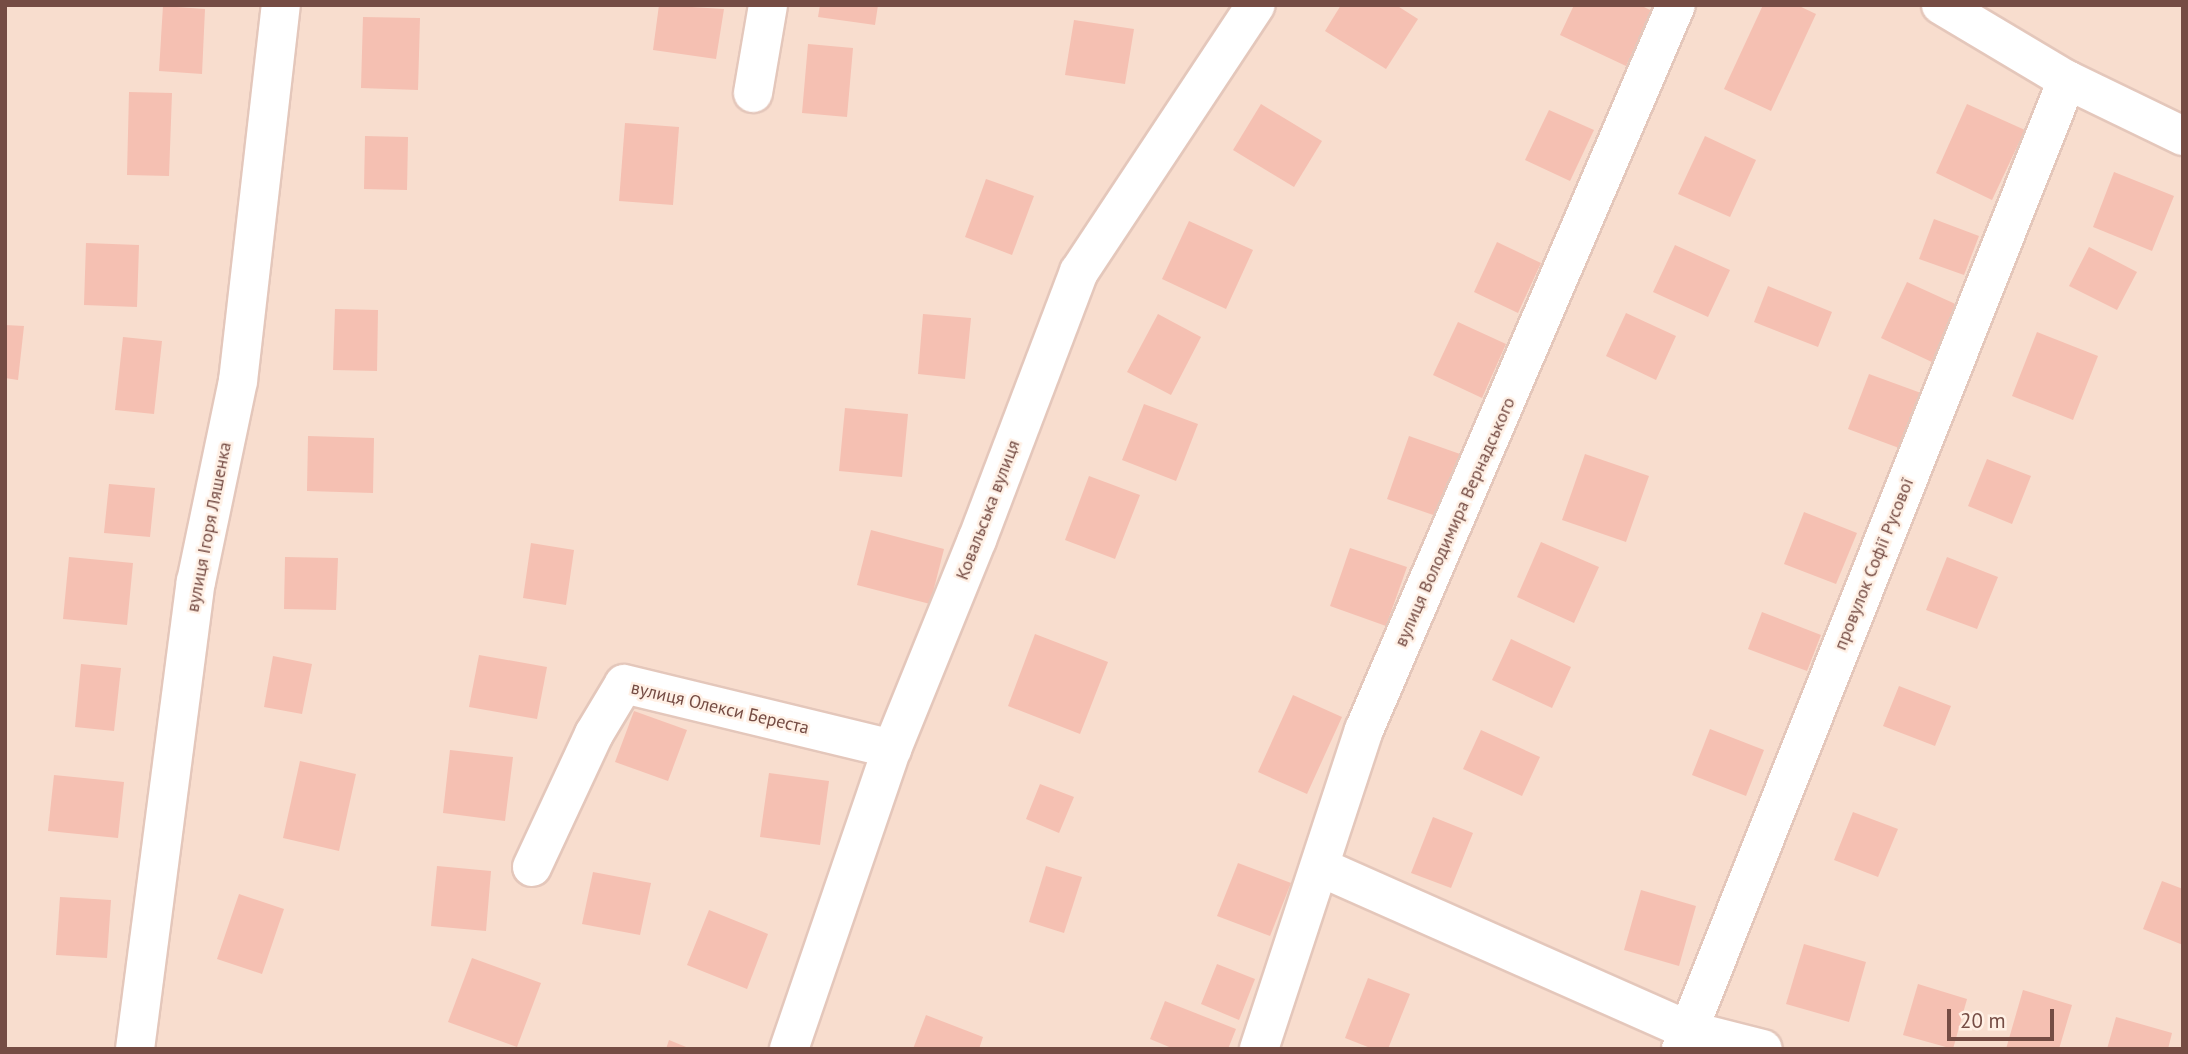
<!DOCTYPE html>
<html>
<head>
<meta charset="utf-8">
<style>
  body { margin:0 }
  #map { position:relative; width:2188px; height:1054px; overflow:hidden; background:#feebdd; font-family:"PT Sans",sans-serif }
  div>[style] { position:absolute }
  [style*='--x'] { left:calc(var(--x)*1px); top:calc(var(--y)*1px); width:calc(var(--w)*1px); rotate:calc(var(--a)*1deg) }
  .residential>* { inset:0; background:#f8ddce }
  .building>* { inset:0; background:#f5c0b2 }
  .roads { filter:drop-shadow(2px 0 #e4c7bb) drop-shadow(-2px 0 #e4c7bb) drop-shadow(0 2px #e4c7bb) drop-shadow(0 -2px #e4c7bb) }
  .minor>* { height:38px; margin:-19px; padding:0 19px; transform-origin:19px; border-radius:19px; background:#fff }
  span { translate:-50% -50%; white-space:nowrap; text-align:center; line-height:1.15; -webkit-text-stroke:5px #fff0e5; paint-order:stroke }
  .street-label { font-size:18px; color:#754c44 }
  .frame { position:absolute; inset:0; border:7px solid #754c44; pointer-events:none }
  .scale { position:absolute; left:1947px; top:1009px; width:107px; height:32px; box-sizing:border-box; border:4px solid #754c44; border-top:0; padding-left:9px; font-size:21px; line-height:24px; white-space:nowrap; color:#754c44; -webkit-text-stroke:5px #fff0e5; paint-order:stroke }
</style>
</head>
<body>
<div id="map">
  <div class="residential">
    <div style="clip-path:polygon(5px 5px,2183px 5px,2183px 1049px,5px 1049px)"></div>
  </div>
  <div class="building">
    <div style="clip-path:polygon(659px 5px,724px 9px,716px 59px,653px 50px)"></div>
    <div style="clip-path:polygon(820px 5px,878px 5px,875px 25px,818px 17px)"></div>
    <div style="clip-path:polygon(1341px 5px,1396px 5px,1418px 19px,1386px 69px,1325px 31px)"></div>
    <div style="clip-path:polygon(1574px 5px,1640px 5px,1652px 11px,1626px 66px,1560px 35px)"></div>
    <div style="clip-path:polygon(1763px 5px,1797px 5px,1816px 14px,1771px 111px,1724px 89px)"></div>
    <div style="clip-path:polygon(163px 6px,205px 9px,202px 74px,159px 71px)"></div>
    <div style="clip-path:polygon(363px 17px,420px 18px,418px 90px,361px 88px)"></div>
    <div style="clip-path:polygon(1074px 20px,1134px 29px,1125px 84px,1065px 75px)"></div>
    <div style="clip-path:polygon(808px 44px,853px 48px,847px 117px,802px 113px)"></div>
    <div style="clip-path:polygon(129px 92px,172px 93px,169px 176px,127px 175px)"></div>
    <div style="clip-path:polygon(1261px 104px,1322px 141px,1294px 187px,1233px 150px)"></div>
    <div style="clip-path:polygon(1967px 104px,2025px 130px,1992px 200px,1936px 173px)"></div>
    <div style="clip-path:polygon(1549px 110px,1594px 130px,1570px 181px,1525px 160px)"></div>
    <div style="clip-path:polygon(625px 123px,679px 127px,673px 205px,619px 201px)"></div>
    <div style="clip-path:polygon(365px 136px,408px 137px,407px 190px,364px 189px)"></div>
    <div style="clip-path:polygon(1705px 136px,1756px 160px,1730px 217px,1678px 194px)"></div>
    <div style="clip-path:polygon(2114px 172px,2174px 196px,2152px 251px,2093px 227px)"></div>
    <div style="clip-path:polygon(986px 179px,1034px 196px,1012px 255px,965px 237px)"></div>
    <div style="clip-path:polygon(1934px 219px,1979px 236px,1964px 275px,1919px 259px)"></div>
    <div style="clip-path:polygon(1189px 221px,1253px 250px,1226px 309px,1162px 279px)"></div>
    <div style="clip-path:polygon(1497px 242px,1541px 263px,1518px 313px,1474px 292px)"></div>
    <div style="clip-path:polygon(86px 243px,139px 245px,137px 307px,84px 305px)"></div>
    <div style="clip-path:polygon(1675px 245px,1730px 270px,1708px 317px,1653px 292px)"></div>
    <div style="clip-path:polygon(2089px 247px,2137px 272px,2117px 310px,2069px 286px)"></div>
    <div style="clip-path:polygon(1907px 282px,1962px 307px,1936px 364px,1881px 338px)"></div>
    <div style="clip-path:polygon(1768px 286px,1832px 312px,1818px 347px,1754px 322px)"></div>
    <div style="clip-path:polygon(335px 309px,378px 310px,377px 371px,333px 370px)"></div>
    <div style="clip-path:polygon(1626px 313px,1676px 336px,1656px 380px,1606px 356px)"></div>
    <div style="clip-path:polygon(923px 314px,971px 318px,965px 379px,918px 374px)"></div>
    <div style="clip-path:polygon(1158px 314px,1201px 337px,1171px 395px,1127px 372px)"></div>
    <div style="clip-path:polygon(1458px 322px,1506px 344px,1482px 398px,1433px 375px)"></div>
    <div style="clip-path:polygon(5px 325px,24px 326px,18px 380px,5px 378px)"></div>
    <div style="clip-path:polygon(2037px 332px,2098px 356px,2073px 420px,2012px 396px)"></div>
    <div style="clip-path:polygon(123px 337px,162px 341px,154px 414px,115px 410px)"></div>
    <div style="clip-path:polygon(1869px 374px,1921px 393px,1899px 448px,1848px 429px)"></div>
    <div style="clip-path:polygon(1144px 404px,1198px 424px,1176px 481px,1122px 460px)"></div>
    <div style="clip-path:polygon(845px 408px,908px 414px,902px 477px,839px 471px)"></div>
    <div style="clip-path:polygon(308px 436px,374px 438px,373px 493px,307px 491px)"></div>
    <div style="clip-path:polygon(1409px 436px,1460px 454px,1439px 517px,1387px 499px)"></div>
    <div style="clip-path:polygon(1585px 454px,1649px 476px,1626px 542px,1562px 520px)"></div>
    <div style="clip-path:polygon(1987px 459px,2031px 476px,2012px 524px,1968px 506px)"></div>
    <div style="clip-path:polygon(1089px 476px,1140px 495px,1115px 559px,1065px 540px)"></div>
    <div style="clip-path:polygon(109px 484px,155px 488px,150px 537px,104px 533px)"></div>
    <div style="clip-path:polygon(1804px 512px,1857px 533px,1836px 584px,1784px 564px)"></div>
    <div style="clip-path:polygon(871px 530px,944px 549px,930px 604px,857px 585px)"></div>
    <div style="clip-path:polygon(1541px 542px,1599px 567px,1574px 623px,1517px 597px)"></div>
    <div style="clip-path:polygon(531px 543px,574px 550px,566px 605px,523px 598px)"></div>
    <div style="clip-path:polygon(1350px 548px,1407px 567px,1386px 626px,1330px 606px)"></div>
    <div style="clip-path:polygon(69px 557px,133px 563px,127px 625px,63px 619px)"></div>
    <div style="clip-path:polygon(285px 557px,338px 558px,336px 610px,284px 609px)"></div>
    <div style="clip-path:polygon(1947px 557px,1998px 577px,1977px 629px,1926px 610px)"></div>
    <div style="clip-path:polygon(1762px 612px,1821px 635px,1807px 671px,1748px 649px)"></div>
    <div style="clip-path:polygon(1035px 634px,1108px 662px,1080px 734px,1008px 706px)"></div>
    <div style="clip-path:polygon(1511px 639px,1571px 667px,1552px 708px,1492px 680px)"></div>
    <div style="clip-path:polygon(479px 655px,547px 667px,537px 719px,469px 707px)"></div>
    <div style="clip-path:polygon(273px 656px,312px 664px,302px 714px,264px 707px)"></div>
    <div style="clip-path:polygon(81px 664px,121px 668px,114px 731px,75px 727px)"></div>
    <div style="clip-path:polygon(1899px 686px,1951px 706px,1935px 746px,1883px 726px)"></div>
    <div style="clip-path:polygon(1293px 695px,1342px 717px,1307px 794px,1258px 772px)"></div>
    <div style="clip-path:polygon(634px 711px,687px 730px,668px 781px,615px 762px)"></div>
    <div style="clip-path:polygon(1710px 729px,1764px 750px,1746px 796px,1692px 775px)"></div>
    <div style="clip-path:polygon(1481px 730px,1540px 757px,1522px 796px,1463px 769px)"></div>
    <div style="clip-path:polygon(450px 750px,513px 757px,505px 821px,443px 813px)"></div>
    <div style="clip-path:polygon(300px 761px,356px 774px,339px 851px,283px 838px)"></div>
    <div style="clip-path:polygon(769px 773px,829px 781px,820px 845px,760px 837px)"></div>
    <div style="clip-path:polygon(54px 775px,124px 782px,118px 838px,48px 831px)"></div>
    <div style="clip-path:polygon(1040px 784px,1074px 797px,1059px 833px,1026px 819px)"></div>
    <div style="clip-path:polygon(1853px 812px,1898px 829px,1878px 877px,1834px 860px)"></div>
    <div style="clip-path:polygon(1433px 817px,1473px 833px,1451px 888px,1411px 873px)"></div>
    <div style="clip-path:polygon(1238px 863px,1291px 883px,1270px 936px,1217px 916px)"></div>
    <div style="clip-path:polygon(437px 866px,491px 871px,486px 931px,431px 926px)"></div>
    <div style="clip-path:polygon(1046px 866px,1082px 877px,1064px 933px,1029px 922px)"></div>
    <div style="clip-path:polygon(593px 872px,651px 883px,640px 935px,582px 924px)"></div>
    <div style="clip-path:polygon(2162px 881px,2183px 889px,2183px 945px,2143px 929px)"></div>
    <div style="clip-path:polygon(1641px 890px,1696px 906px,1679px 966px,1624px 950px)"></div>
    <div style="clip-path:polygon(239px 894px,284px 909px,262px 974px,217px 959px)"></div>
    <div style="clip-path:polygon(60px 897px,111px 900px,107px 958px,56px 955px)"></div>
    <div style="clip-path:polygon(709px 910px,768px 934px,747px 989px,687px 965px)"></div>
    <div style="clip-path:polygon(1804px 944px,1866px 962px,1849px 1022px,1786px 1004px)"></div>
    <div style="clip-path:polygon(472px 958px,541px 983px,517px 1047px,448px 1022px)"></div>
    <div style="clip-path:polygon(1217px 964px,1255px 979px,1239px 1020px,1201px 1004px)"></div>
    <div style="clip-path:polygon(1368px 978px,1410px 994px,1388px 1049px,1373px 1049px,1345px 1038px)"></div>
    <div style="clip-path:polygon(1918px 984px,1967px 999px,1953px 1049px,1903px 1035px)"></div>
    <div style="clip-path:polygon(2023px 990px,2072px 1005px,2059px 1049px,2006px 1049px)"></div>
    <div style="clip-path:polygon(1165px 1001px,1236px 1029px,1228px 1049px,1174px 1049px,1150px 1039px)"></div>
    <div style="clip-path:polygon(926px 1015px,983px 1037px,979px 1049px,913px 1049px)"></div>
    <div style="clip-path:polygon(2116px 1017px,2172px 1033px,2168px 1049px,2107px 1049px)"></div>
    <div style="clip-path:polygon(669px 1040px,691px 1049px,666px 1049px)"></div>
  </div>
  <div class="roads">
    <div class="minor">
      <div style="--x:1941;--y:5;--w:147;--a:30.8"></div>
      <div style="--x:2067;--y:80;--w:129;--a:25.8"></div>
      <div style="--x:753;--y:93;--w:89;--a:-80.3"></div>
      <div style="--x:532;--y:867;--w:147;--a:-65"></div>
      <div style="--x:594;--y:734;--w:58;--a:-59"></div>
      <div style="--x:624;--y:684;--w:276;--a:13.6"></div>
      <div style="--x:1320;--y:867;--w:402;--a:23.9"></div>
      <div style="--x:1688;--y:1030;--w:77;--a:14.2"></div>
      <div style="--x:135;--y:1049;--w:471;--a:-82.6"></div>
      <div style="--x:196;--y:582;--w:205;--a:-78.2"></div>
      <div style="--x:238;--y:381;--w:378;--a:-83.5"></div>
      <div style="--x:789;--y:1049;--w:317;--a:-71.1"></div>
      <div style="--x:892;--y:749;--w:226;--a:-67.9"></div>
      <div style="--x:977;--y:540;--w:287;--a:-69.2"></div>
      <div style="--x:1079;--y:272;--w:320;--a:-56.5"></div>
      <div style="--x:1259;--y:1049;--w:336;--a:-71.8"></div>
      <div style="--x:1364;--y:730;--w:789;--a:-66.72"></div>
      <div style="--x:1681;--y:1049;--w:1043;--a:-68.28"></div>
    </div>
  </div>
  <div class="street-label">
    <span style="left:988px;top:510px;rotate:-69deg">Ковальська вулиця</span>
    <span style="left:1455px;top:522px;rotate:-66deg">вулиця Володимира Вернадського</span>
    <span style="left:209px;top:527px;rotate:-79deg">вулиця Ігоря Ляшенка</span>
    <span style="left:1874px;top:564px;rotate:-68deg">провулок Софії Русової</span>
    <span style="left:720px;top:708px;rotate:13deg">вулиця Олекси Береста</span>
  </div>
  <div class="frame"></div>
  <div class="scale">20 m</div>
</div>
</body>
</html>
